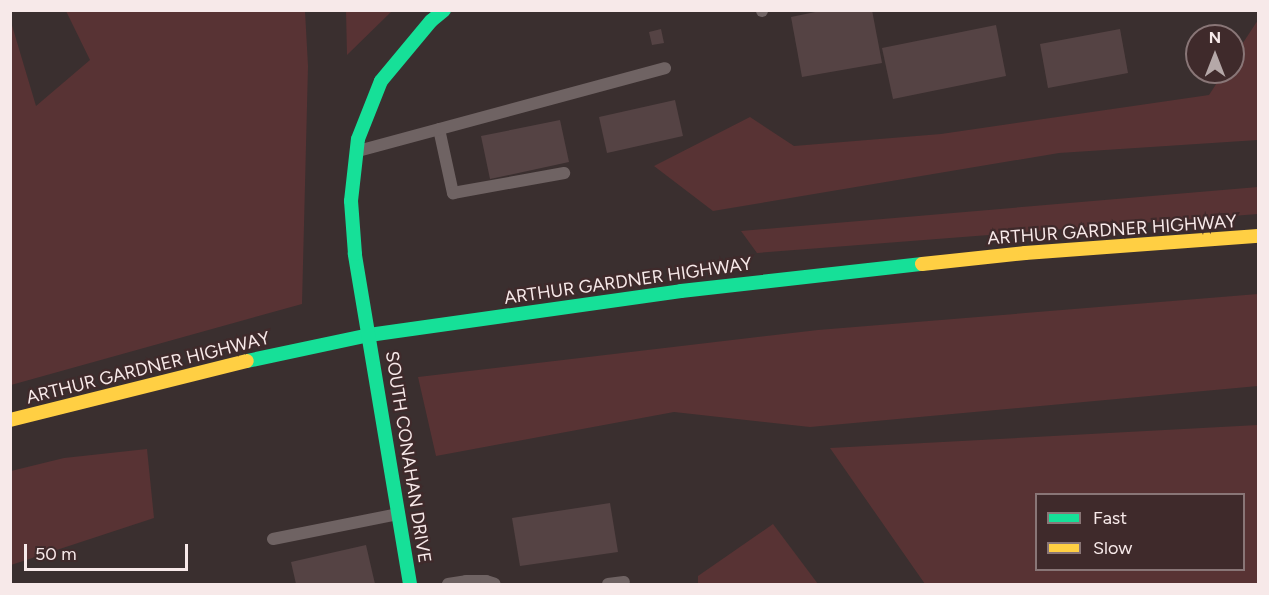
<!DOCTYPE html>
<html>
<head>
<meta charset="utf-8">
<style>
  body { margin:0 }
  #map { position:relative; width:1269px; height:595px; overflow:hidden; background:#3a2f2f; font-family:Figtree,sans-serif }
  div>[style] { position:absolute }
  [style*='--x'] { left:calc(var(--x)*1px); top:calc(var(--y)*1px); width:calc(var(--w)*1px); rotate:calc(var(--a)*1deg) }
  .green>* { inset:0; background:#583334 }
  .building>* { inset:0; background:#554344 }
  .lane>* { height:12px; margin:-6px; padding:0 6px; transform-origin:6px; border-radius:6px; background:#6f6363 }
  .fast>* { height:14px; margin:-7px; padding:0 7px; transform-origin:7px; border-radius:7px; background:#16e098 }
  .slow>* { height:14px; margin:-7px; padding:0 7px; transform-origin:7px; border-radius:7px; background:#ffcf43 }
  span { translate:-50% -50%; white-space:nowrap; text-align:center; line-height:1.15; -webkit-text-stroke:4.5px #3f2a2b; paint-order:stroke }
  .street-label { font-size:18px; color:#f7e9e9 }
  .frame { position:absolute; inset:0; border:12px solid #f7e9e9; pointer-events:none }
  .legend { position:absolute; left:1035px; top:493px; width:210px; height:78px; box-sizing:border-box; background:#3f2a2b; border:2px solid #897677; margin:0; padding:8px 10px; list-style:none; font-size:18px; color:#f7e9e9 }
  .legend li { display:flex; align-items:center; gap:12px; height:30px }
  .legend b { width:30px; border:2px solid #897677 }
  .north { position:absolute; left:1185px; top:24px; width:60px; height:60px; box-sizing:border-box; background:#3f2a2b; border:2px solid #897677; border-radius:50%; rotate:0deg; font-size:16px; font-weight:700; line-height:24px; text-align:center; color:#f7e9e9 }
  .north::after { content:''; display:block; margin:auto; width:21px; height:27px; background:#b5a8a8; clip-path:polygon(50% 0,100% 100%,50% 72%,0 100%) }
  .scale { position:absolute; left:24px; top:544px; width:164px; height:27px; box-sizing:border-box; border:3px solid #f7e9e9; border-top:0; padding-left:8px; font-size:18px; line-height:21px; white-space:nowrap; color:#f7e9e9; -webkit-text-stroke:4px #3f2a2b; paint-order:stroke }
</style>
</head>
<body>
<div id="map">
  <div class="green">
    <div style="clip-path:polygon(346px 10px,392px 10px,392px 11px,347px 55px)"></div>
    <div style="clip-path:polygon(66px 11px,305px 11px,308px 66px,302px 304px,11px 385px,11px 22px,36px 106px,90px 60px)"></div>
    <div style="clip-path:polygon(1258px 20px,1258px 140px,1059px 153px,713px 211px,654px 166px,750px 117px,794px 146px,941px 134px,1209px 95px,1224px 72px,1233px 72px,1233px 58px)"></div>
    <div style="clip-path:polygon(1258px 187px,1258px 214px,757px 253px,741px 231px)"></div>
    <div style="clip-path:polygon(1258px 294px,1258px 386px,810px 427px,674px 412px,436px 456px,418px 377px,818px 330px)"></div>
    <div style="clip-path:polygon(evenodd,1258px 425px,1258px 584px,925px 584px,830px 448px,1258px 425px,1244px 494px,1244px 570px,1036px 570px,1036px 494px,1244px 494px)"></div>
    <div style="clip-path:polygon(147px 449px,154px 518px,11px 565px,11px 471px,64px 458px)"></div>
    <div style="clip-path:polygon(773px 524px,818px 584px,698px 584px,698px 576px)"></div>
  </div>
  <div class="building">
    <div style="clip-path:polygon(825px 10px,872px 10px,882px 63px,802px 77px,791px 17px)"></div>
    <div style="clip-path:polygon(996px 25px,1006px 76px,893px 99px,882px 48px)"></div>
    <div style="clip-path:polygon(661px 29px,664px 43px,652px 45px,649px 32px)"></div>
    <div style="clip-path:polygon(1120px 29px,1128px 73px,1048px 88px,1040px 44px)"></div>
    <div style="clip-path:polygon(675px 100px,683px 136px,607px 153px,599px 117px)"></div>
    <div style="clip-path:polygon(560px 120px,569px 162px,490px 179px,481px 136px)"></div>
    <div style="clip-path:polygon(610px 503px,618px 552px,520px 566px,512px 518px)"></div>
    <div style="clip-path:polygon(366px 545px,375px 584px,296px 584px,291px 562px)"></div>
  </div>
  <div class="lane">
    <div style="--x:762;--y:11;--w:1;--a:-90"></div>
    <div style="--x:439;--y:129;--w:66;--a:77.7"></div>
    <div style="--x:453;--y:193;--w:113;--a:-10.2"></div>
    <div style="--x:358;--y:151;--w:318;--a:-15.1"></div>
    <div style="--x:273;--y:539;--w:127;--a:-11.3"></div>
    <div style="--x:448;--y:584;--w:18;--a:-9"></div>
    <div style="--x:466;--y:581;--w:20;--a:0"></div>
    <div style="--x:486;--y:581;--w:9;--a:18"></div>
    <div style="--x:608;--y:584;--w:16;--a:-7"></div>
  </div>
  <div class="fast">
    <div style="--x:247;--y:361;--w:125;--a:-12"></div>
    <div style="--x:369;--y:335;--w:315;--a:-8"></div>
    <div style="--x:681;--y:291;--w:243;--a:-6.4"></div>
    <div style="--x:410;--y:584;--w:335;--a:-99.5"></div>
    <div style="--x:355;--y:254;--w:53;--a:-94.3"></div>
    <div style="--x:351;--y:201;--w:62;--a:-83.6"></div>
    <div style="--x:358;--y:139;--w:62;--a:-68.4"></div>
    <div style="--x:381;--y:81;--w:78;--a:-50.2"></div>
    <div style="--x:431;--y:21;--w:17;--a:-40"></div>
  </div>
  <div class="slow">
    <div style="--x:922;--y:264;--w:104;--a:-6.1"></div>
    <div style="--x:1025;--y:253;--w:234;--a:-4.2"></div>
    <div style="--x:10;--y:420;--w:244;--a:-14"></div>
  </div>
  <div class="street-label">
    <span style="left:1112px;top:230px;rotate:-4deg">ARTHUR GARDNER HIGHWAY</span>
    <span style="left:628px;top:281px;rotate:-8deg">ARTHUR GARDNER HIGHWAY</span>
    <span style="left:148px;top:368px;rotate:-14deg">ARTHUR GARDNER HIGHWAY</span>
    <span style="left:408px;top:457px;rotate:81deg">SOUTH CONAHAN DRIVE</span>
  </div>
  <div class="frame"></div>
  <ul class="legend">
  <li><b style="height:8px;background:#16e098"></b>Fast</li>
  <li><b style="height:8px;background:#ffcf43"></b>Slow</li>
  </ul>
  <div class="north">N</div>
  <div class="scale">50 m</div>
</div>
</body>
</html>
